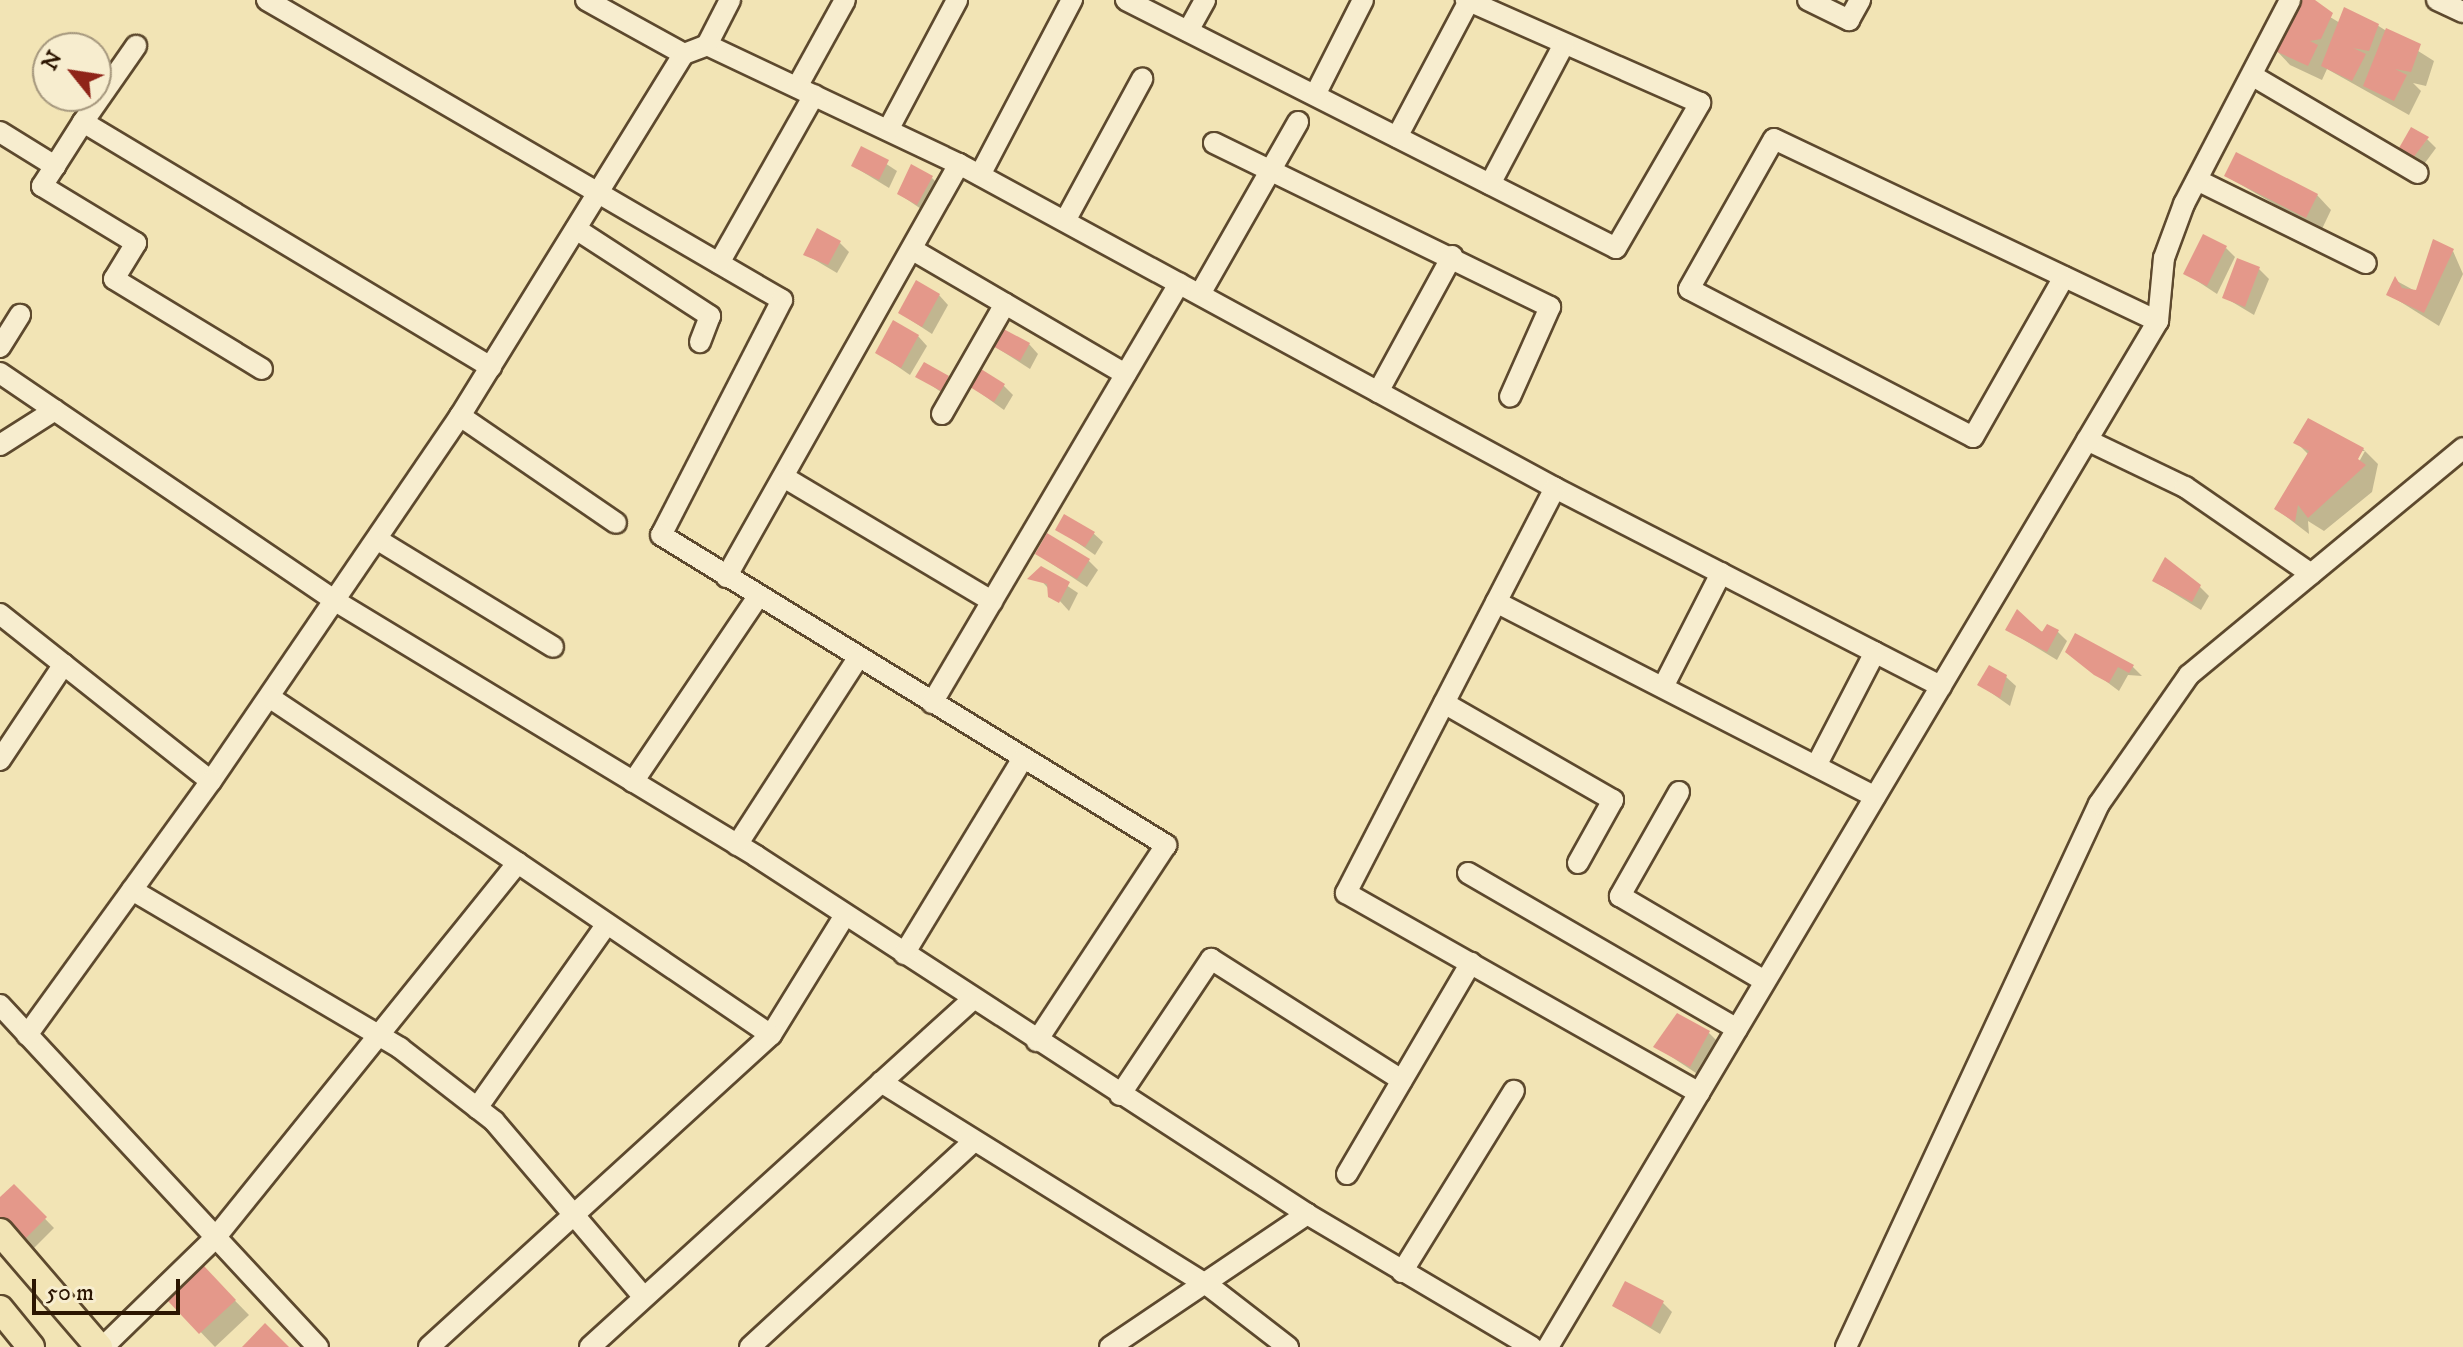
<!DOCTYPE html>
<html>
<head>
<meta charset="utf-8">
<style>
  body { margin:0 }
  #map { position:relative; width:2463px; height:1347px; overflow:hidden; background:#f2e4b5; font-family:"IM FELL DW Pica",serif }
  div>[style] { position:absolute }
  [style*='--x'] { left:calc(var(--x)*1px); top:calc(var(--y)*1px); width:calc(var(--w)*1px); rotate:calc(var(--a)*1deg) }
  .shadow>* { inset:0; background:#0003 }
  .building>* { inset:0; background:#e4988a }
  .roads { filter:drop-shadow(2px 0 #5d492e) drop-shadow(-2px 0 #5d492e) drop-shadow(0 2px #5d492e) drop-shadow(0 -2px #5d492e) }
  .minor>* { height:20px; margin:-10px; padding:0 10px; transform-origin:10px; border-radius:10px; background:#f7edcf }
  .major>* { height:26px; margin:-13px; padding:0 13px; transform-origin:13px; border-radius:13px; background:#f2e4b5 }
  span { translate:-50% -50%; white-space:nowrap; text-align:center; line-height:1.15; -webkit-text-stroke:6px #f7edcf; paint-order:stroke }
  .north { position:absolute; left:32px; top:32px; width:80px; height:80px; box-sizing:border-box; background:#f7edcf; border:2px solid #a5977d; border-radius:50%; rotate:300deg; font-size:22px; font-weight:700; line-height:32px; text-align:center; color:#2b1501 }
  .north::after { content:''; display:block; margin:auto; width:28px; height:36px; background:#8f2418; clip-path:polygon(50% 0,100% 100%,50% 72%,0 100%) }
  .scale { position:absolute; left:32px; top:1279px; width:148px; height:36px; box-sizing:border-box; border:4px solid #2b1501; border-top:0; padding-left:10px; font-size:24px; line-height:28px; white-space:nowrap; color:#2b1501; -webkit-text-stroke:6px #f7edcf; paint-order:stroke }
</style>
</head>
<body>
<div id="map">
  <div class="shadow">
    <div style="clip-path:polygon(2302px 0,2340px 23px,2377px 25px,2434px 61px,2426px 86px,2413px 83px,2421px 91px,2409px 115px,2327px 69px,2322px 80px,2290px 65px,2276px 50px)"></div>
    <div style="clip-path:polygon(2427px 139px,2436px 148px,2419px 171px,2407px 164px)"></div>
    <div style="clip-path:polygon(862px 148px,897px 171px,889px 188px,853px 166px)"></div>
    <div style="clip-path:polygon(2226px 176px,2317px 195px,2331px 210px,2321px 231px)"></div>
    <div style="clip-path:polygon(932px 178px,941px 187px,927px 213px,899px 194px)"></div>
    <div style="clip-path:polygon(840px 243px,849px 252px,837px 273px,805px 254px)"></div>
    <div style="clip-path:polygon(2226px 248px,2235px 257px,2217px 294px,2185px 273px)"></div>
    <div style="clip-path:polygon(2453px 251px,2463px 274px,2439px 326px,2388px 294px,2395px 280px,2417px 292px)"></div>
    <div style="clip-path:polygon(2259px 269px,2269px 279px,2254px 315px,2224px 297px)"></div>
    <div style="clip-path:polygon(939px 295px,948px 305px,932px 334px,900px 313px)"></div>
    <div style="clip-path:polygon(918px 336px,927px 346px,910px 375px,878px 353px)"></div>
    <div style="clip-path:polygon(991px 344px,1029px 344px,1038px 354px,1030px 369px)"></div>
    <div style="clip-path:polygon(925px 364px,958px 387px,951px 399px,918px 376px)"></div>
    <div style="clip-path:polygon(1004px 386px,1013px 395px,1004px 410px,972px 387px)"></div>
    <div style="clip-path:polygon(evenodd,2296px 442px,2363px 449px,2378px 464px,2372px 492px,2324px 531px,2308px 521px,2309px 534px,2276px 509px,2309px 455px,2296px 442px,2360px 451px,2365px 451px,2355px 469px,2360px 451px)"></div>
    <div style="clip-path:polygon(1058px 529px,1093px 533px,1103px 542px,1095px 555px)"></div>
    <div style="clip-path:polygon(1037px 554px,1088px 560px,1098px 570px,1087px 587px)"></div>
    <div style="clip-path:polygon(1042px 569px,1078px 593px,1069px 611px,1037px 576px)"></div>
    <div style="clip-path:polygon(2154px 581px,2199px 586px,2209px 596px,2201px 610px)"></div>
    <div style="clip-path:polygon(2008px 630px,2058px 632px,2067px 641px,2057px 660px)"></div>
    <div style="clip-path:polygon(2067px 652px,2132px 666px,2142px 676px,2128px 675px,2119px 691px)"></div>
    <div style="clip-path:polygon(2006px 677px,2016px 686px,2010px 706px,1980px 685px)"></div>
    <div style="clip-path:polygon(1709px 1033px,1718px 1042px,1699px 1075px,1655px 1046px)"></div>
    <div style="clip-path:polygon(14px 1187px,54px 1228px,32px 1250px,0 1217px,0 1200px)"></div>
    <div style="clip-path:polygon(204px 1269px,249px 1315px,215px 1347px,170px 1300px)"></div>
    <div style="clip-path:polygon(1663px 1303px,1672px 1312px,1660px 1334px,1614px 1306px)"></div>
  </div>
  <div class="building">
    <div style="clip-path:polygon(2297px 0,2315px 0,2333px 13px,2321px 39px,2310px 41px,2318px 45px,2308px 66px,2273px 50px)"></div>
    <div style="clip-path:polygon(2344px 7px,2379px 24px,2369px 51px,2353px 48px,2366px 54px,2352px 81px,2321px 66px)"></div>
    <div style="clip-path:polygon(2386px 28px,2421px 44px,2411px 72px,2395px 69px,2407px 75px,2394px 101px,2363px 86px)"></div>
    <div style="clip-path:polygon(2411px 127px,2429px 137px,2409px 163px,2395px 155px)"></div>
    <div style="clip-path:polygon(861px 146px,889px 160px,879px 180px,851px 166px)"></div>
    <div style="clip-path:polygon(2236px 152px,2318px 194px,2306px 218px,2224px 176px)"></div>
    <div style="clip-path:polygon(911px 164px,933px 176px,917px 205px,897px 194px)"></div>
    <div style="clip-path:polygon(817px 228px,841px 241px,828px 265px,803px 255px)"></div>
    <div style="clip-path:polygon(2203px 234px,2227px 246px,2207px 286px,2183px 274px)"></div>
    <div style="clip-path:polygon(2433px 239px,2454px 249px,2424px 313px,2386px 295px,2395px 276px,2402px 288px,2416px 290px)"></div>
    <div style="clip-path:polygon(2237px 258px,2260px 267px,2245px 307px,2222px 298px)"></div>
    <div style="clip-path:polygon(916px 280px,940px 294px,922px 327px,898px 313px)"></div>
    <div style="clip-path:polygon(893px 320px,919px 335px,901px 368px,875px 353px)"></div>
    <div style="clip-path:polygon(998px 326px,1030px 343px,1020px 361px,989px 344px)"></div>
    <div style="clip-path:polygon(924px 362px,949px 376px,941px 391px,915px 377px)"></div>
    <div style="clip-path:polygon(981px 369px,1005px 384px,994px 402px,970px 387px)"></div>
    <div style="clip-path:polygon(2308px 418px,2364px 448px,2358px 459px,2366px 465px,2308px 518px,2298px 505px,2295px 522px,2274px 509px,2309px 451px,2293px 443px)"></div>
    <div style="clip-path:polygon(1064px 514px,1095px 532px,1085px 547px,1055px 530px)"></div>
    <div style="clip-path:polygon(1047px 533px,1090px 559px,1077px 579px,1035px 554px)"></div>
    <div style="clip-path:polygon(2165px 557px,2201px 585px,2192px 602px,2152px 581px)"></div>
    <div style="clip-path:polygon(1041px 566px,1070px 582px,1059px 603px,1048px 597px,1047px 584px,1027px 579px)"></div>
    <div style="clip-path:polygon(2017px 609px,2042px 632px,2047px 624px,2059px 630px,2047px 652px,2005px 630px)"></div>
    <div style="clip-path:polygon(2075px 633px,2134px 665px,2129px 673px,2118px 667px,2109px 683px,2094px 675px,2065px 652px)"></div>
    <div style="clip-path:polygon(1989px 665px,2007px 675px,2000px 698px,1977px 685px)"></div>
    <div style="clip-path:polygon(1677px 1013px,1710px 1031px,1690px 1067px,1653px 1047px)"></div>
    <div style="clip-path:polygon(14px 1184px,47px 1217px,22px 1242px,0 1220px,0 1197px)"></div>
    <div style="clip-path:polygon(204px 1266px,236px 1300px,199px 1334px,167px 1300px)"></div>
    <div style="clip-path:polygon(1625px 1281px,1664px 1301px,1651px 1327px,1612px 1306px)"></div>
    <div style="clip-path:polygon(265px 1323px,289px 1347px,242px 1347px)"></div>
  </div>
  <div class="roads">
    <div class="minor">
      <div style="--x:267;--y:0;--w:596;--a:30.22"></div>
      <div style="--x:782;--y:300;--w:264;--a:117.2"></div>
      <div style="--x:661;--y:535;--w:593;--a:31.54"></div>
      <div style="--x:1166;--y:845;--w:235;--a:123.4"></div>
      <div style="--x:586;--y:0;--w:112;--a:28.9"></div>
      <div style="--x:1126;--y:0;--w:549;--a:26.84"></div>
      <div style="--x:1616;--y:248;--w:168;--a:-59.9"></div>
      <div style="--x:1700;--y:103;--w:256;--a:-156.2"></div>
      <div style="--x:1808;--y:0;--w:46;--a:26"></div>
      <div style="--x:1849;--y:20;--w:23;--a:-61"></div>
      <div style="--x:2437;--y:0;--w:29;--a:25"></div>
      <div style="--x:1188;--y:31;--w:35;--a:-61"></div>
      <div style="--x:707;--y:45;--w:279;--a:25.3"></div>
      <div style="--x:959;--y:164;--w:474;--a:119.4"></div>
      <div style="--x:2253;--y:76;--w:191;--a:30.5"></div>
      <div style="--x:797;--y:87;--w:99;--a:-61.1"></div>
      <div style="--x:1315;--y:95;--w:106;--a:-63.2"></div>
      <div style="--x:83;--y:122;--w:93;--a:-55.1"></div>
      <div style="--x:888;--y:130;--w:147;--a:-62"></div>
      <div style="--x:0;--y:132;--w:65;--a:31.7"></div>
      <div style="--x:55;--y:166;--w:52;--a:-57.5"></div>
      <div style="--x:83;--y:122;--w:476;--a:31"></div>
      <div style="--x:1397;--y:137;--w:154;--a:-62.1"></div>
      <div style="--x:1214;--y:143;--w:374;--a:26"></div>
      <div style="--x:1550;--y:307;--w:98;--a:114"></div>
      <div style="--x:959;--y:164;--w:678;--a:28.53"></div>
      <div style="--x:1555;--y:488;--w:434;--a:27.2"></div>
      <div style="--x:55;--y:166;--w:24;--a:123"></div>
      <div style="--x:42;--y:186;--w:110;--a:31.2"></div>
      <div style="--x:136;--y:243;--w:42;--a:121.4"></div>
      <div style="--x:114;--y:279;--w:173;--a:31.3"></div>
      <div style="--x:980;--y:175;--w:198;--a:-62.3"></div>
      <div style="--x:2197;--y:180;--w:188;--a:26.2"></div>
      <div style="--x:1490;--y:184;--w:158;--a:-62.1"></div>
      <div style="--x:1065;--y:221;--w:162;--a:-61.5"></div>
      <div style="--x:576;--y:229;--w:160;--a:33"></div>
      <div style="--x:710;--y:316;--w:28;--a:111"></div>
      <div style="--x:913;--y:250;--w:246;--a:30.3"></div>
      <div style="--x:719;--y:263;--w:193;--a:-60.5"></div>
      <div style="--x:2064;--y:277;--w:184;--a:119.6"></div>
      <div style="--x:1973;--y:437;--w:320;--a:-152.5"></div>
      <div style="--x:1689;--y:289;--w:172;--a:-60.5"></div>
      <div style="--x:1774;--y:139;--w:425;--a:25.4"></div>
      <div style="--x:1200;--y:294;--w:198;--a:-60.3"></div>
      <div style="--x:0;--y:347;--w:38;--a:-58"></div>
      <div style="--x:0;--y:373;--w:407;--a:34.2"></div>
      <div style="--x:337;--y:602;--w:490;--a:31.2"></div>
      <div style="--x:756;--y:856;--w:657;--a:33.01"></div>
      <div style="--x:1307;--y:1214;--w:261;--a:30.6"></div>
      <div style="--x:1378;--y:392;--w:155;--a:-61.4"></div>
      <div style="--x:942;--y:414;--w:127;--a:-60.2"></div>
      <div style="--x:460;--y:416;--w:189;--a:34.4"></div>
      <div style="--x:2087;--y:440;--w:109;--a:25.6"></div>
      <div style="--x:2185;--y:487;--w:153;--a:34.6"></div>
      <div style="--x:0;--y:445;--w:65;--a:-32.5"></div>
      <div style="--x:787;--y:479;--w:239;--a:30.8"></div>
      <div style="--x:1555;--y:488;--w:456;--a:117.3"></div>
      <div style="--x:1346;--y:893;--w:406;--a:29.5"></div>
      <div style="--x:378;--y:540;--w:205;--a:31.4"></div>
      <div style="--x:1496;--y:602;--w:426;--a:27.2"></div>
      <div style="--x:0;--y:614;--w:269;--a:38.4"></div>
      <div style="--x:211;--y:781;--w:442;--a:-55.7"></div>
      <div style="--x:460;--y:416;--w:426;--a:-58.3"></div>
      <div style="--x:684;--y:54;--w:25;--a:-21"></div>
      <div style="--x:707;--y:45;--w:51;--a:-62.9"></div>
      <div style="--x:1663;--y:687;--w:128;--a:-63"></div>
      <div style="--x:932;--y:703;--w:487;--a:-59.5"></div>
      <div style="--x:1444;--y:703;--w:195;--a:29.9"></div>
      <div style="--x:1613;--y:800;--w:72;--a:119.1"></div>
      <div style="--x:0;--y:760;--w:115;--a:-56.3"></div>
      <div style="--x:1816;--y:766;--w:128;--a:-62.6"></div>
      <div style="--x:633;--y:782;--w:223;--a:-56"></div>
      <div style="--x:1679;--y:792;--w:120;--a:119.6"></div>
      <div style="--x:1620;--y:896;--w:168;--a:30.4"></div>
      <div style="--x:737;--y:845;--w:223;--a:-57.1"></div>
      <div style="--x:1468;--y:873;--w:311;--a:30.1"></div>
      <div style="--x:132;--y:890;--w:311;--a:30.5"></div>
      <div style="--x:400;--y:1048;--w:119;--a:37.8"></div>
      <div style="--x:494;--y:1121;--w:231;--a:49.6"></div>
      <div style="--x:904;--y:954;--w:229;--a:-58.7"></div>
      <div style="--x:0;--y:1005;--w:467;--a:47.1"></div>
      <div style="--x:27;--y:1035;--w:314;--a:-54.1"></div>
      <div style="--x:771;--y:1035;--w:141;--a:-58.3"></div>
      <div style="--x:881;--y:1082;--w:386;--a:31.9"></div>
      <div style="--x:1209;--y:1286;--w:100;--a:37.7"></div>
      <div style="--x:1120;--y:1095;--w:164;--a:-56.2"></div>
      <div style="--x:1211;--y:959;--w:226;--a:32.4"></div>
      <div style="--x:477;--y:1108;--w:225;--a:-54.8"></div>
      <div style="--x:1347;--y:1174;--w:245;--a:-59.6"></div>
      <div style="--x:1402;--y:1272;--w:213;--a:-58.3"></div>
      <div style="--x:103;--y:1347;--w:156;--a:-44.2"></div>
      <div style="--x:215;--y:1238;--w:482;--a:-51.1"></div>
      <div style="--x:518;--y:863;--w:299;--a:-146.3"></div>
      <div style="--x:429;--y:1347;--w:463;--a:-42.4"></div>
      <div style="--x:771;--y:1035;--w:306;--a:-145.8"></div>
      <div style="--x:590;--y:1347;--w:517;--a:-42.26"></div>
      <div style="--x:750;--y:1347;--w:301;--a:-42.6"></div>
      <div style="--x:1110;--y:1347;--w:238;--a:-34"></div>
      <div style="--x:1548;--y:1347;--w:1194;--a:-59.27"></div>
      <div style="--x:2158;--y:321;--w:63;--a:-84.6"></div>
      <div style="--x:2164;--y:258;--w:58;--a:-69.7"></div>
      <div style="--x:2184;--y:204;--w:230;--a:-62.5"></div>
      <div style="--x:1846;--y:1347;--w:599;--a:-65.02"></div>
      <div style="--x:2099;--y:804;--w:157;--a:-55.1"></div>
      <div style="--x:2189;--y:675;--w:356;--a:-39.6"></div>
    </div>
    <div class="major">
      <div style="--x:0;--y:1232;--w:152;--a:49.3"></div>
      <div style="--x:0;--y:1309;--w:49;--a:50.8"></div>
    </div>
  </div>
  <div class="north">N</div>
  <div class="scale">50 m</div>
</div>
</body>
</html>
